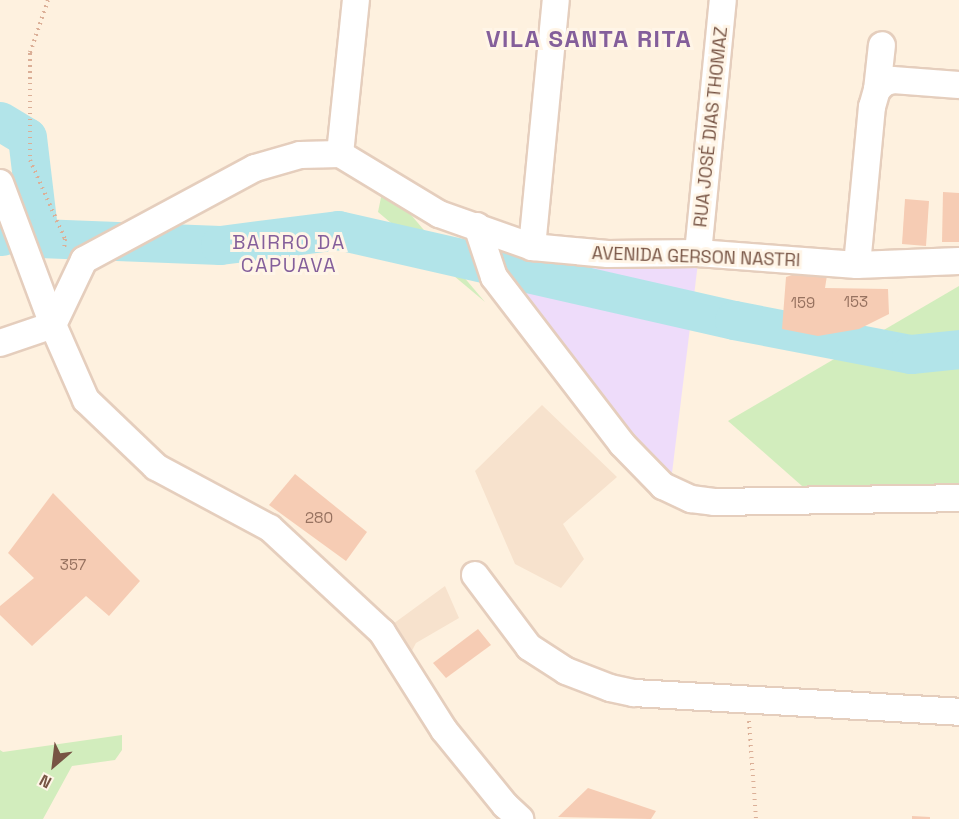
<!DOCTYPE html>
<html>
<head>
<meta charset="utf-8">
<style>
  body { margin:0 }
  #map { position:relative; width:959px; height:819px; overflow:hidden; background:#fef1df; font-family:"Space Grotesk",sans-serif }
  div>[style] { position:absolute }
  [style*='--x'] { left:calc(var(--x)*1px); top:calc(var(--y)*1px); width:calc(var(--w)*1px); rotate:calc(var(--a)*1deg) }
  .residential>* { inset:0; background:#f7e2cd }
  .education>* { inset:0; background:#eedcfa }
  .green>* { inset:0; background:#d2edbd }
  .river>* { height:39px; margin:-19.5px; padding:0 19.5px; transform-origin:19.5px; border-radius:19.5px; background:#b2e4e9 }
  .building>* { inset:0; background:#f6ccb4 }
  .path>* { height:4px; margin-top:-2px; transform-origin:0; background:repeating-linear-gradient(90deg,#dbaf97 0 1.5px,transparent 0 6px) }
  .roads { filter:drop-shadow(2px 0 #e5cebd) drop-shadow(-2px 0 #e5cebd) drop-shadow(0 2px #e5cebd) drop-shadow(0 -2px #e5cebd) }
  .minor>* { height:26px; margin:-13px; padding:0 13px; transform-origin:13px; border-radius:13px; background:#fff }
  span { translate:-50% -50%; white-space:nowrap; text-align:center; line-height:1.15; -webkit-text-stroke:6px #fff5e7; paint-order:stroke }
  .number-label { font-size:15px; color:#977260 }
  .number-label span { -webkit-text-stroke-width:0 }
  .street-label { font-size:18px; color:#775444 }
  .neighbourhood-label { font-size:20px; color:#845f9b; letter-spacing:1.5px }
  .district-label { font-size:24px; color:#845f9b; font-weight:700; letter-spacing:1.5px }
  .north { position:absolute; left:24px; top:735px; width:60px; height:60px; -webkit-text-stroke:4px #fff5e7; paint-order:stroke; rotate:208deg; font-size:16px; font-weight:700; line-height:24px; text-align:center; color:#775444 }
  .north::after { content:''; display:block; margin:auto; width:21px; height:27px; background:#775444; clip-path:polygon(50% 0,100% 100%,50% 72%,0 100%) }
</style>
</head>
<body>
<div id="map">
  <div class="residential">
    <div style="clip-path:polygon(542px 405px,617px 477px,563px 524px,584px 559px,561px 588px,515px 564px,475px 471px)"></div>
    <div style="clip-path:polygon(445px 586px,459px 618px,416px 643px,404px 666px,382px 632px)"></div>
  </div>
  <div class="education">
    <div style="clip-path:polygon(530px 249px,699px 255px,670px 489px,496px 277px)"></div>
  </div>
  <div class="green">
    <div style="clip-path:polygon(384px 183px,485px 302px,378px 212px)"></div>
    <div style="clip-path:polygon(959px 286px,959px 484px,802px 486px,728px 421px)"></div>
    <div style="clip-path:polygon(122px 735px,122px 750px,115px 760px,72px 766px,43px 819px,0 819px,0 750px,3px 752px)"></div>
  </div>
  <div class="river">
    <div style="--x:0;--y:121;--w:31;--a:31"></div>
    <div style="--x:27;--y:137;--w:102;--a:83.2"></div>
    <div style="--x:39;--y:238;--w:181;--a:2.2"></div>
    <div style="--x:220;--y:245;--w:119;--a:-7.2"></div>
    <div style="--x:338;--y:230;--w:406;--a:12.8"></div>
    <div style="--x:734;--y:320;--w:180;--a:10.9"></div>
    <div style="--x:911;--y:354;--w:48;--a:-5.9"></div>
    <div style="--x:0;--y:236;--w:2;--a:0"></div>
  </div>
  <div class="building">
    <div style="clip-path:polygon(943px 192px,959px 193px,959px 242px,942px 242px)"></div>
    <div style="clip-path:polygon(905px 199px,929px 201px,926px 246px,902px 244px)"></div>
    <div style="clip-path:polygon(829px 263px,825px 288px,888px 289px,889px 314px,859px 329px,818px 336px,782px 329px,786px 277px)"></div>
    <div style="clip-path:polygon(295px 474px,367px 532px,346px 561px,269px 505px)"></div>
    <div style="clip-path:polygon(53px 493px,140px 581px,109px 616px,86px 596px,32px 646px,0 615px,0 606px,34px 578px,8px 553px)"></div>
    <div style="clip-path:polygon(478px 629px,491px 645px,446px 678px,433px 663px)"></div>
    <div style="clip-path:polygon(588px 788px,656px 811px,651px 819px,558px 817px)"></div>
    <div style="clip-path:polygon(912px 816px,930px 817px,930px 819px,912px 819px)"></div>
  </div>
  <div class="path">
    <div style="--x:48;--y:0;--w:56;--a:108.8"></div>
    <div style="--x:30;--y:53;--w:107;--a:90"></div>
    <div style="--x:30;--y:160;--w:86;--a:66.1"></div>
    <div style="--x:65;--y:239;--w:11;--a:95"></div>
    <div style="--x:749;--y:721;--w:98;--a:85.9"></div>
  </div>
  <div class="roads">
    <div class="minor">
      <div style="--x:877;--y:90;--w:45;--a:-83.7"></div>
      <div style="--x:340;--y:154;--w:155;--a:-84.1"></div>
      <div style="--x:0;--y:183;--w:152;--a:69.5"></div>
      <div style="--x:53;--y:325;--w:82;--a:66.3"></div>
      <div style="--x:86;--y:400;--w:97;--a:43.7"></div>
      <div style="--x:156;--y:467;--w:129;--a:28.2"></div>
      <div style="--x:270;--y:528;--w:153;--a:42.9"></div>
      <div style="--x:382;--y:632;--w:116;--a:57.7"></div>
      <div style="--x:444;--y:730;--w:97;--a:50.9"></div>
      <div style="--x:505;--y:805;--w:21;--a:43"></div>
      <div style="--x:477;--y:226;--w:54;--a:71.6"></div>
      <div style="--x:494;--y:277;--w:210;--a:52.5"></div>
      <div style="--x:622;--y:444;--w:59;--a:45.7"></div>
      <div style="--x:663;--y:486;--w:31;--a:25"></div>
      <div style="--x:691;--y:499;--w:23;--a:7"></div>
      <div style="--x:714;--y:502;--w:245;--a:-0.9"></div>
      <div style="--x:532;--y:247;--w:248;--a:-84.5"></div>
      <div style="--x:698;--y:253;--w:254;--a:-84.4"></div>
      <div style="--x:857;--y:265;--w:159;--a:-84.6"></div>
      <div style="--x:872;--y:107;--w:18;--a:-74"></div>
      <div style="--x:877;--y:90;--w:10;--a:-45"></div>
      <div style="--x:884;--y:83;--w:9;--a:-18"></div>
      <div style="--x:893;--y:80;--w:66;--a:4.3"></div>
      <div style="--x:0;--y:343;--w:56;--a:-18.8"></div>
      <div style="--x:53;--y:325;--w:72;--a:-64.5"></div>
      <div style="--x:84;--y:260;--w:194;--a:-28.3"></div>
      <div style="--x:255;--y:168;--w:47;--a:-16.1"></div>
      <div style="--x:300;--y:155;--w:40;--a:-1.4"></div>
      <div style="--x:340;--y:154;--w:116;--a:31.2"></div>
      <div style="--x:439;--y:214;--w:99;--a:19.5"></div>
      <div style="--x:532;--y:247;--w:76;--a:5.3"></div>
      <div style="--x:608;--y:254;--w:90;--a:-0.6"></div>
      <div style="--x:698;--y:253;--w:159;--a:4.3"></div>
      <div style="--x:857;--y:265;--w:102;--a:-2.2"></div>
      <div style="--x:475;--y:575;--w:90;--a:53.1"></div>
      <div style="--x:529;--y:647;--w:44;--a:33"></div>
      <div style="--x:566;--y:671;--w:47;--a:21.1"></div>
      <div style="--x:610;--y:688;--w:25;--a:12"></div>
      <div style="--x:634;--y:693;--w:326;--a:3.3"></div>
    </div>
  </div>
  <div class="number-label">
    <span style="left:856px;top:302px">153</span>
    <span style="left:803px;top:303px">159</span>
    <span style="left:319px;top:518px">280</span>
    <span style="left:73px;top:565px">357</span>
  </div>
  <div class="street-label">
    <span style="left:711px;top:127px;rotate:-84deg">RUA JOSÉ DIAS THOMAZ</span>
    <span style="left:696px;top:257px;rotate:2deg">AVENIDA GERSON NASTRI</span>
  </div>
  <div class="neighbourhood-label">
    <span style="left:289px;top:254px">BAIRRO DA<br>CAPUAVA</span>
  </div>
  <div class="district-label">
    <span style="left:589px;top:39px">VILA SANTA RITA</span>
  </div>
  <div class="north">N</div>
</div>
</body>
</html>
